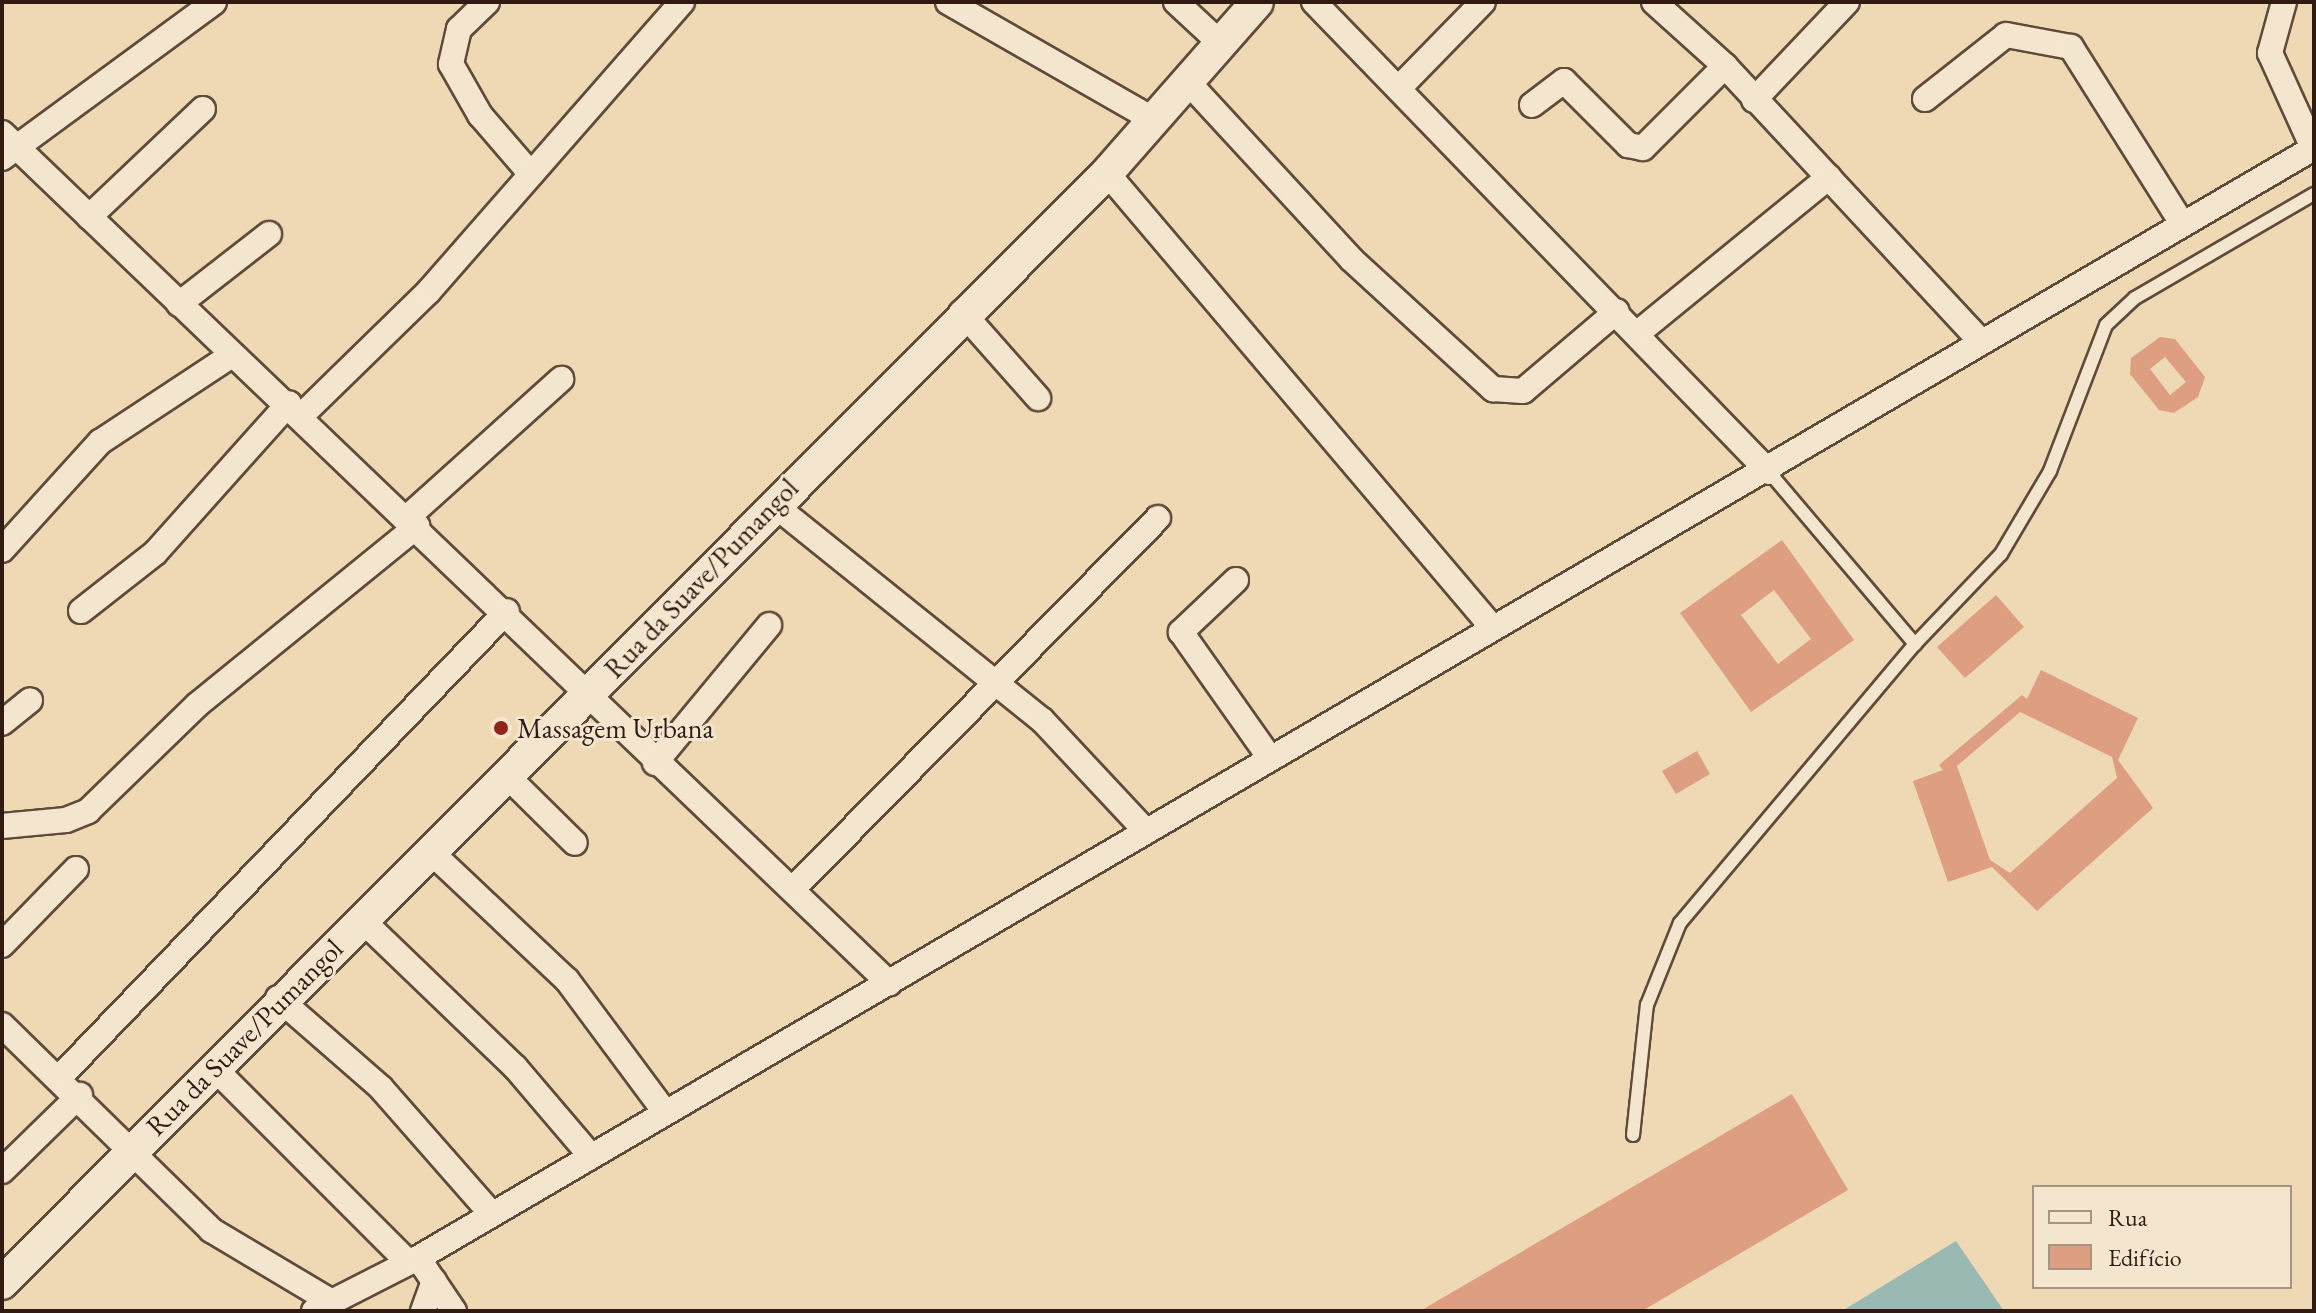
<!DOCTYPE html>
<html>
<head>
<meta charset="utf-8">
<style>
  body { margin:0 }
  #map { position:relative; width:2316px; height:1313px; overflow:hidden; background:#eed9b4; font-family:"EB Garamond",serif }
  div>[style] { position:absolute }
  [style*='--x'] { left:calc(var(--x)*1px); top:calc(var(--y)*1px); width:calc(var(--w)*1px); rotate:calc(var(--a)*1deg) }
  .water>* { inset:0; background:#9bb9b3 }
  .building>* { inset:0; background:#de9e81 }
  .roads { filter:drop-shadow(2px 0 #604a3a) drop-shadow(-2px 0 #604a3a) drop-shadow(0 2px #604a3a) drop-shadow(0 -2px #604a3a) }
  .service>* { height:12px; margin:-6px; padding:0 6px; transform-origin:6px; border-radius:6px; background:#f4e6ce }
  .minor>* { height:24px; margin:-12px; padding:0 12px; transform-origin:12px; border-radius:12px; background:#f4e6ce }
  .tertiary>* { height:32px; margin:-16px; padding:0 16px; transform-origin:16px; border-radius:16px; background:#f4e6ce }
  .dots>* { width:22px; height:22px; translate:-50% -50%; box-sizing:border-box; border:4px solid #f4e6ce; border-radius:50% }
  span { translate:-50% -50%; white-space:nowrap; text-align:center; line-height:1.15; -webkit-text-stroke:6px #f4e6ce; paint-order:stroke }
  .street-label { font-size:28px; color:#311a12 }
  .poi-label { font-size:28px; color:#311a12 }
  .left { translate:0 -50%; text-align:left }
  .frame { position:absolute; inset:0; border:4px solid #311a12; pointer-events:none }
  .legend { position:absolute; left:2032px; top:1185px; width:260px; height:104px; box-sizing:border-box; background:#f4e6ce; border:2px solid #a69483; margin:0; padding:10px 14px; list-style:none; font-size:24px; color:#311a12 }
  .legend li { display:flex; align-items:center; gap:16px; height:40px }
  .legend b { width:40px; border:2px solid #a69483 }
</style>
</head>
<body>
<div id="map">
  <div class="water">
    <div style="clip-path:polygon(1956px 1241px,2004px 1311px,1842px 1311px)"></div>
  </div>
  <div class="building">
    <div style="clip-path:polygon(evenodd,2160px 337px,2175px 339px,2205px 377px,2198px 397px,2174px 413px,2159px 410px,2130px 374px,2131px 358px,2160px 337px,2165px 357px,2186px 382px,2170px 395px,2150px 369px,2165px 357px)"></div>
    <div style="clip-path:polygon(evenodd,1782px 540px,1854px 640px,1751px 712px,1680px 613px,1782px 540px,1774px 590px,1811px 639px,1778px 664px,1741px 615px,1774px 590px)"></div>
    <div style="clip-path:polygon(1996px 595px,2024px 627px,1965px 678px,1937px 647px)"></div>
    <div style="clip-path:polygon(evenodd,2041px 670px,2138px 718px,2118px 760px,2153px 808px,2037px 911px,1992px 867px,1948px 882px,1913px 781px,1943px 770px,1939px 765px,2022px 695px,2027px 699px,2041px 670px,2020px 712px,2112px 757px,2117px 778px,2010px 873px,1990px 860px,1957px 766px,2020px 712px)"></div>
    <div style="clip-path:polygon(1697px 751px,1710px 774px,1676px 794px,1662px 771px)"></div>
    <div style="clip-path:polygon(1792px 1094px,1848px 1190px,1642px 1311px,1420px 1311px)"></div>
  </div>
  <div class="roads">
    <div class="service">
      <div style="--x:1769;--y:472;--w:226;--a:49.7"></div>
      <div style="--x:1633;--y:1135;--w:131;--a:-83.9"></div>
      <div style="--x:1647;--y:1005;--w:88;--a:-68.1"></div>
      <div style="--x:1680;--y:923;--w:365;--a:-49.9"></div>
      <div style="--x:1915;--y:644;--w:124;--a:-46.3"></div>
      <div style="--x:2001;--y:554;--w:96;--a:-59.4"></div>
      <div style="--x:2050;--y:471;--w:156;--a:-69"></div>
      <div style="--x:2106;--y:325;--w:40;--a:-43"></div>
      <div style="--x:2135;--y:298;--w:207;--a:-30.2"></div>
    </div>
    <div class="minor">
      <div style="--x:487;--y:2;--w:39;--a:136"></div>
      <div style="--x:459;--y:29;--w:36;--a:103"></div>
      <div style="--x:451;--y:64;--w:59;--a:60.4"></div>
      <div style="--x:480;--y:115;--w:78;--a:49.2"></div>
      <div style="--x:948;--y:2;--w:237;--a:29.8"></div>
      <div style="--x:1176;--y:2;--w:57;--a:42.9"></div>
      <div style="--x:1314;--y:2;--w:654;--a:45.93"></div>
      <div style="--x:1654;--y:2;--w:96;--a:42"></div>
      <div style="--x:1725;--y:66;--w:374;--a:47.1"></div>
      <div style="--x:2284;--y:2;--w:53;--a:105.4"></div>
      <div style="--x:2270;--y:53;--w:104;--a:65.6"></div>
      <div style="--x:1186;--y:80;--w:243;--a:47.3"></div>
      <div style="--x:1351;--y:259;--w:193;--a:42.5"></div>
      <div style="--x:1493;--y:389;--w:30;--a:4"></div>
      <div style="--x:1523;--y:391;--w:123;--a:-40.4"></div>
      <div style="--x:1399;--y:88;--w:120;--a:-45.7"></div>
      <div style="--x:1925;--y:99;--w:103;--a:-38.3"></div>
      <div style="--x:2006;--y:35;--w:66;--a:10.5"></div>
      <div style="--x:2071;--y:47;--w:207;--a:57.8"></div>
      <div style="--x:1754;--y:100;--w:135;--a:-46.5"></div>
      <div style="--x:1532;--y:105;--w:40;--a:-37"></div>
      <div style="--x:1564;--y:81;--w:91;--a:45"></div>
      <div style="--x:1628;--y:145;--w:15;--a:11"></div>
      <div style="--x:1643;--y:148;--w:116;--a:-45"></div>
      <div style="--x:2;--y:133;--w:1229;--a:43.78"></div>
      <div style="--x:2;--y:158;--w:263;--a:-36.3"></div>
      <div style="--x:1107;--y:173;--w:595;--a:49.7"></div>
      <div style="--x:89;--y:217;--w:157;--a:-43.5"></div>
      <div style="--x:179;--y:304;--w:114;--a:-37.9"></div>
      <div style="--x:962;--y:312;--w:115;--a:48.5"></div>
      <div style="--x:1639;--y:332;--w:245;--a:-39.2"></div>
      <div style="--x:303;--y:414;--w:176;--a:-44.3"></div>
      <div style="--x:429;--y:291;--w:384;--a:-48.8"></div>
      <div style="--x:773;--y:504;--w:345;--a:38.8"></div>
      <div style="--x:1042;--y:720;--w:148;--a:46.9"></div>
      <div style="--x:409;--y:516;--w:205;--a:-42"></div>
      <div style="--x:2;--y:550;--w:146;--a:-47.8"></div>
      <div style="--x:100;--y:442;--w:158;--a:-33.4"></div>
      <div style="--x:1236;--y:580;--w:76;--a:136.6"></div>
      <div style="--x:1181;--y:632;--w:154;--a:54.8"></div>
      <div style="--x:81;--y:611;--w:94;--a:-38.1"></div>
      <div style="--x:155;--y:553;--w:201;--a:-48.2"></div>
      <div style="--x:2;--y:723;--w:36;--a:-39"></div>
      <div style="--x:655;--y:763;--w:179;--a:-50.4"></div>
      <div style="--x:507;--y:776;--w:95;--a:44.6"></div>
      <div style="--x:2;--y:826;--w:64;--a:-5.4"></div>
      <div style="--x:66;--y:820;--w:24;--a:-22"></div>
      <div style="--x:88;--y:811;--w:152;--a:-44.2"></div>
      <div style="--x:197;--y:705;--w:284;--a:-39.1"></div>
      <div style="--x:432;--y:853;--w:185;--a:43.3"></div>
      <div style="--x:567;--y:980;--w:164;--a:53.4"></div>
      <div style="--x:794;--y:888;--w:519;--a:-45.47"></div>
      <div style="--x:361;--y:919;--w:214;--a:43.9"></div>
      <div style="--x:515;--y:1067;--w:114;--a:49.6"></div>
      <div style="--x:2;--y:945;--w:106;--a:-45.8"></div>
      <div style="--x:278;--y:998;--w:137;--a:41.1"></div>
      <div style="--x:381;--y:1088;--w:165;--a:48.7"></div>
      <div style="--x:2;--y:1025;--w:293;--a:44.4"></div>
      <div style="--x:211;--y:1230;--w:139;--a:30.8"></div>
      <div style="--x:213;--y:1067;--w:276;--a:45"></div>
      <div style="--x:61;--y:1076;--w:644;--a:-46.19"></div>
      <div style="--x:2;--y:1171;--w:109;--a:-44.3"></div>
      <div style="--x:418;--y:1258;--w:64;--a:55.8"></div>
      <div style="--x:314;--y:1311;--w:117;--a:-27"></div>
      <div style="--x:418;--y:1258;--w:2197;--a:-30.35"></div>
      <div style="--x:423;--y:1311;--w:32;--a:-70"></div>
    </div>
    <div class="tertiary">
      <div style="--x:2;--y:1283;--w:1566;--a:-45.13"></div>
      <div style="--x:1107;--y:173;--w:227;--a:-48.7"></div>
    </div>
  </div>
  <div class="dots">
    <div style="left:501px;top:728px;background:#8f2418"></div>
  </div>
  <div class="street-label">
    <span style="left:701px;top:578px;rotate:-46deg">Rua da Suave/Pumangol</span>
    <span style="left:244px;top:1037px;rotate:-45deg">Rua da Suave/Pumangol</span>
  </div>
  <div class="poi-label">
    <span class="left" style="left:517px;top:728px">Massagem Urbana</span>
  </div>
  <div class="frame"></div>
  <ul class="legend">
  <li><b style="height:10px;background:#f4e6ce"></b>Rua</li>
  <li><b style="height:22px;background:#de9e81"></b>Edifício</li>
  </ul>
</div>
</body>
</html>
